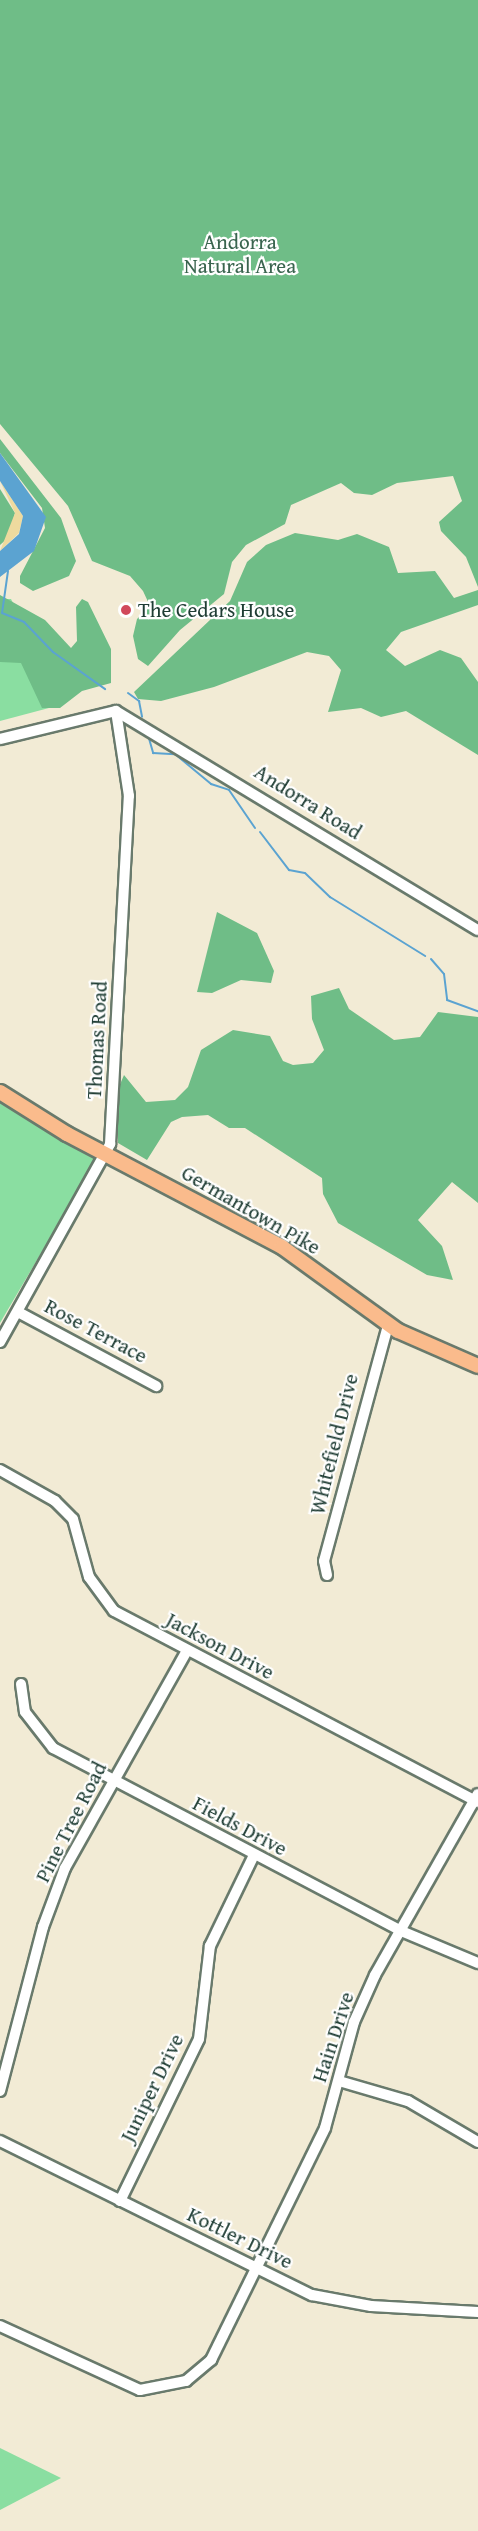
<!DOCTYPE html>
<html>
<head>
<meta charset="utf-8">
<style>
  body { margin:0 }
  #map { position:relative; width:478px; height:2531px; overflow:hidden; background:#f2ebd5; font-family:"Gentium Book Plus",serif }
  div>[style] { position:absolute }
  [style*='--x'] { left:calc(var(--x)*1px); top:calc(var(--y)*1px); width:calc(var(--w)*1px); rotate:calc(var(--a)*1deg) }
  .green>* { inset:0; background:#8adea1 }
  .forest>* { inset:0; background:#6fbd87 }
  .sand>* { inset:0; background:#eeda9e }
  .water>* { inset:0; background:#5ba3d1 }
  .stream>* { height:2px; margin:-1px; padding:0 1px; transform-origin:1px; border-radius:1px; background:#5ba3d1 }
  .roads { filter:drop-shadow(2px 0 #697a6c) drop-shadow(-2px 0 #697a6c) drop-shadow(0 2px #697a6c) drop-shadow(0 -2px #697a6c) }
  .minor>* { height:10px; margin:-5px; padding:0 5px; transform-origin:5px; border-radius:5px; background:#fff }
  .major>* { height:14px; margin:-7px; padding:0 7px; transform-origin:7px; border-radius:7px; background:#fabb8c }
  .dots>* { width:16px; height:16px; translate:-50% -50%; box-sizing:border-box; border:3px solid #fff; border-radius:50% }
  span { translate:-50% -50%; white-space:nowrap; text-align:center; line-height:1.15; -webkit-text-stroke:4.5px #fff; paint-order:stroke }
  .park-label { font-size:21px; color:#3a654f }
  .poi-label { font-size:21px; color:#1f3d34 }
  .left { translate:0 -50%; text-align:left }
  .street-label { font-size:21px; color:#1f3d34 }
</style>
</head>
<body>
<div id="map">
  <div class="green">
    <div style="clip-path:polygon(0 599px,11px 599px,64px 704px,0 721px)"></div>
    <div style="clip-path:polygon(0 1100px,97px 1158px,0 1323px)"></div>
    <div style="clip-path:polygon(0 2448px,61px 2478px,0 2510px)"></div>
  </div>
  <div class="forest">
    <div style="clip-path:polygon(0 0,478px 0,478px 587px,466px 557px,441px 531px,439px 522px,462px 501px,453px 476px,397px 483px,372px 495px,354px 493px,341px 483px,291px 505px,285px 524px,246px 545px,232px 562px,224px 594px,180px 630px,148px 666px,138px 659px,133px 636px,137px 619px,150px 606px,143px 591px,130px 576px,92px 561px,68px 506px,0 424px)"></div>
    <div style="clip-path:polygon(0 439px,61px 518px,76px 561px,69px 576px,33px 591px,20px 583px,20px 576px,45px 528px,42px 508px,0 453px)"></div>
    <div style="clip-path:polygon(0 489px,15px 513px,9px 537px,0 545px)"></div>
    <div style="clip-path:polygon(357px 534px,389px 547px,398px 573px,435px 571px,454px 598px,478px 590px,478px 605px,401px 632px,386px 650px,405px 666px,440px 650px,461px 658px,478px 682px,478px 755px,406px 711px,381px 717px,361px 708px,328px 712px,341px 670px,329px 656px,307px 652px,214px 687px,161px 701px,138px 699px,134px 692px,230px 601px,247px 562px,266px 545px,295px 533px,338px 540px)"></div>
    <div style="clip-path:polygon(0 595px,45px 620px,71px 648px,77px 641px,76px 607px,82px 599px,88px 602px,111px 649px,111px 683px,82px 691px,60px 708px,42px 708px,21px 663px,0 662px)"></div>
    <div style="clip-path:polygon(217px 912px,257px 933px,274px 971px,271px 983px,241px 980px,212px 993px,197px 992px)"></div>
    <div style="clip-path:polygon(339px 988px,349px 1009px,394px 1040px,420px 1037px,438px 1012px,478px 1017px,478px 1203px,452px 1182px,418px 1220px,442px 1246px,453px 1280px,427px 1275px,338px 1223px,323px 1194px,322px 1178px,245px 1128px,229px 1128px,208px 1115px,182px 1117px,171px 1122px,147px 1160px,118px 1143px,118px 1089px,124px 1075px,146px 1102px,175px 1100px,188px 1087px,201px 1050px,233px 1030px,270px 1036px,283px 1061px,293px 1065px,313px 1063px,324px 1050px,312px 1019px,311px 996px)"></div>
  </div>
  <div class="sand">
    <div style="clip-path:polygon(0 481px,23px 516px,19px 533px,0 551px,15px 513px)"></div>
  </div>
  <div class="water">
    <div style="clip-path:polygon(0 453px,46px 517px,34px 551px,0 577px,0 551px,19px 534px,23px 516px,0 481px)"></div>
  </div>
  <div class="stream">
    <div style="--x:8;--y:571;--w:42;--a:98.1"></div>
    <div style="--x:2;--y:613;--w:24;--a:22"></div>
    <div style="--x:24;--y:622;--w:42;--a:46"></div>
    <div style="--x:53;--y:652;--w:64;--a:35.4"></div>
    <div style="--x:128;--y:693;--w:14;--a:36"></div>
    <div style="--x:139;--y:701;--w:16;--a:79"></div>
    <div style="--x:148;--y:735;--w:19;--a:74"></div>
    <div style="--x:153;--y:753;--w:22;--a:3"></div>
    <div style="--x:175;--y:754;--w:47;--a:39.8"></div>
    <div style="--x:211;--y:784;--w:19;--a:18"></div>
    <div style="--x:229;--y:790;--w:46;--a:55.6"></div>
    <div style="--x:260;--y:832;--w:48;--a:52.7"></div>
    <div style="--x:289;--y:870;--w:16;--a:11"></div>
    <div style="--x:305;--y:873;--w:35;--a:44"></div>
    <div style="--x:330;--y:897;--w:112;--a:31.8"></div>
    <div style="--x:431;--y:959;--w:20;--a:49"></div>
    <div style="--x:444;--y:974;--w:26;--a:83"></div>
    <div style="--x:447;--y:1000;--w:33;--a:20"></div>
  </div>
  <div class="roads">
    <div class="minor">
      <div style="--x:0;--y:739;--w:119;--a:-13.6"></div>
      <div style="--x:116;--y:711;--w:423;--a:31.2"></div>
      <div style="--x:18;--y:1312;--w:157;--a:28.2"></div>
      <div style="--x:0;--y:1342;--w:227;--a:-60.9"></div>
      <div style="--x:110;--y:1144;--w:349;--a:-86.9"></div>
      <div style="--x:129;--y:796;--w:86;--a:-98.7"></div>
      <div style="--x:0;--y:1470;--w:63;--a:29.4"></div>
      <div style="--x:55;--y:1501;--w:25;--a:45"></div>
      <div style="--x:73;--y:1519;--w:60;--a:74.6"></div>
      <div style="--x:89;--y:1577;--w:42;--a:53.7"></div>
      <div style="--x:114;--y:1611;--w:411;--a:27.7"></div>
      <div style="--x:327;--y:1575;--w:14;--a:-102"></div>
      <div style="--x:324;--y:1561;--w:245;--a:-74.8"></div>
      <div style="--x:21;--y:1684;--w:28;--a:82"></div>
      <div style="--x:25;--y:1712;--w:46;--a:52.1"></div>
      <div style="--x:53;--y:1748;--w:391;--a:27.7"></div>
      <div style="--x:399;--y:1930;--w:86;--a:22.7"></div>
      <div style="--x:339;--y:2081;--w:72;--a:16.2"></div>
      <div style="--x:408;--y:2101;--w:81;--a:30.4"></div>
      <div style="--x:0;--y:2091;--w:170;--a:-75.3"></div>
      <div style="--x:43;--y:1927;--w:63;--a:-69.6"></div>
      <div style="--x:65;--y:1868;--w:249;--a:-60.7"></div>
      <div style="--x:0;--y:2141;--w:348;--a:26.3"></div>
      <div style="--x:312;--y:2295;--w:60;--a:10.6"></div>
      <div style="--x:371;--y:2306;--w:107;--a:3.2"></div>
      <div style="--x:120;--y:2201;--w:180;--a:-64"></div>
      <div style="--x:199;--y:2039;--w:94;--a:-83.3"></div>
      <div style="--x:210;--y:1946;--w:101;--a:-64.2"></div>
      <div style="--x:0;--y:2326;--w:154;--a:24.6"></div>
      <div style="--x:140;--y:2390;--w:47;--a:-11.1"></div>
      <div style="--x:186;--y:2381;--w:33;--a:-40"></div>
      <div style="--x:211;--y:2360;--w:258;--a:-63.8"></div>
      <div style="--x:325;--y:2128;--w:110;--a:-74.7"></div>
      <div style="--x:354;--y:2022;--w:51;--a:-65.9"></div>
      <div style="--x:375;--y:1975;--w:208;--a:-60.4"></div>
    </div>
    <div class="major">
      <div style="--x:0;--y:1092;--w:79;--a:32.1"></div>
      <div style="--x:67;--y:1134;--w:243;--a:27.7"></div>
      <div style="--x:282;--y:1247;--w:143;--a:35.9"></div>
      <div style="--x:398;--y:1331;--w:87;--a:23.6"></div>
    </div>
  </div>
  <div class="dots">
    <div style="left:126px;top:610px;background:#d1495b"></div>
  </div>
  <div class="park-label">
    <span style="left:240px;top:254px">Andorra<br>Natural Area</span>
  </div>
  <div class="poi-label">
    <span class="left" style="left:138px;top:610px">The Cedars House</span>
  </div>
  <div class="street-label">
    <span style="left:308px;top:802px;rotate:32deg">Andorra Road</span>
    <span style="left:97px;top:1040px;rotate:-87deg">Thomas Road</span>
    <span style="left:251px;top:1210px;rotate:30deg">Germantown Pike</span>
    <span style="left:96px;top:1331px;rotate:28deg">Rose Terrace</span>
    <span style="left:334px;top:1444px;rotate:-76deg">Whitefield Drive</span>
    <span style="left:220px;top:1646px;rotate:28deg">Jackson Drive</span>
    <span style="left:71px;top:1822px;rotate:-63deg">Pine Tree Road</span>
    <span style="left:240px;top:1826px;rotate:28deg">Fields Drive</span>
    <span style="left:333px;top:2037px;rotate:-72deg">Hain Drive</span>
    <span style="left:152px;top:2088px;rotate:-64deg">Juniper Drive</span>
    <span style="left:240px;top:2238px;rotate:26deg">Kottler Drive</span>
  </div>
</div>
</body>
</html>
